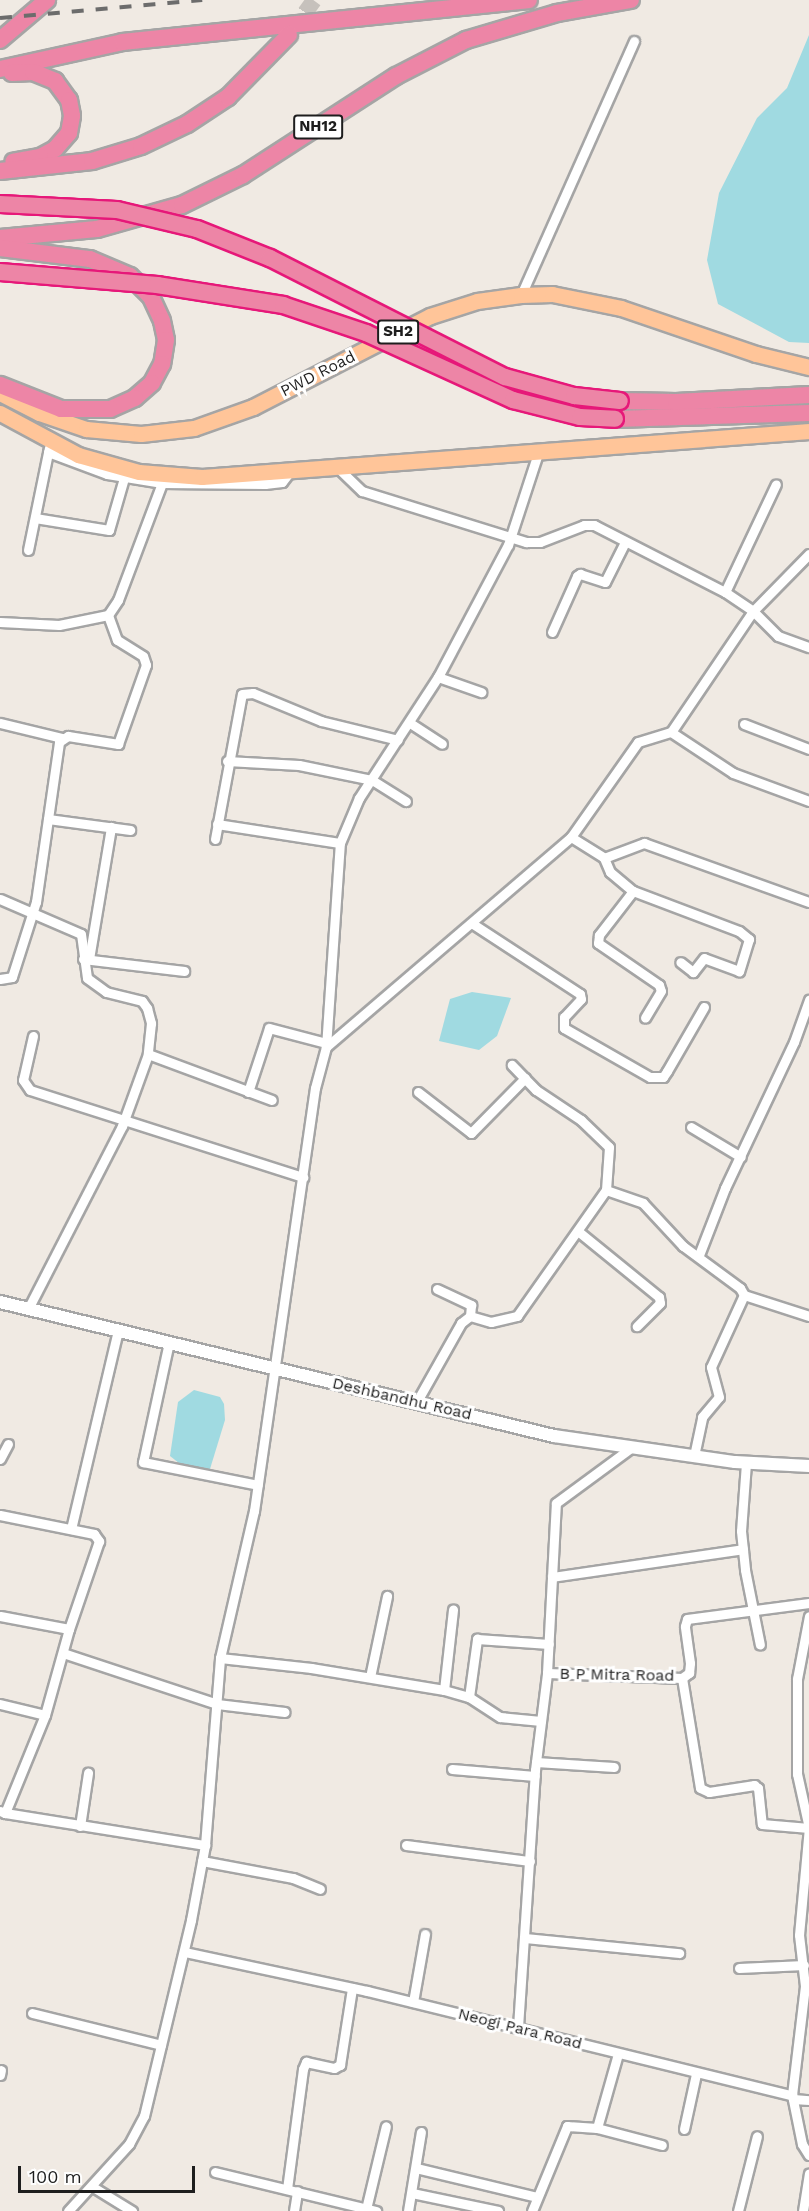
<!DOCTYPE html>
<html>
<head>
<meta charset="utf-8">
<style>
  body { margin:0 }
  #map { position:relative; width:809px; height:2211px; overflow:hidden; background:#f0eae3; font-family:"Work Sans",sans-serif }
  div>[style] { position:absolute }
  [style*='--x'] { left:calc(var(--x)*1px); top:calc(var(--y)*1px); width:calc(var(--w)*1px); rotate:calc(var(--a)*1deg) }
  .water>* { inset:0; background:#a0dae1 }
  .motorway-tunnel>* { height:16px; margin-top:-8px; transform-origin:0; background:repeating-linear-gradient(90deg,#c6c1bc 0 16px,transparent 0 24px) }
  .roads { filter:drop-shadow(2px 0 #a5a5a5) drop-shadow(-2px 0 #a5a5a5) drop-shadow(0 2px #a5a5a5) drop-shadow(0 -2px #a5a5a5) }
  .minor>* { height:9px; margin:-4.5px; padding:0 4.5px; transform-origin:4.5px; border-radius:4.5px; background:#fff }
  .tertiary>* { height:12px; margin:-6px; padding:0 6px; transform-origin:6px; border-radius:6px; background:#fff }
  .primary>* { height:15px; margin:-7.5px; padding:0 7.5px; transform-origin:7.5px; border-radius:7.5px; background:#ffc599 }
  .motorway>* { height:16px; margin:-8px; padding:0 8px; transform-origin:8px; border-radius:8px; background:#ed85a6 }
  .rail>* { height:4px; margin-top:-2px; transform-origin:0; background:repeating-linear-gradient(90deg,#6c6c6c 0 12px,transparent 0 24px) }
  .bridges { filter:drop-shadow(2px 0 #e61879) drop-shadow(-2px 0 #e61879) drop-shadow(0 2px #e61879) drop-shadow(0 -2px #e61879) }
  .motorway-bridge>* { height:16px; margin:-8px; padding:0 8px; transform-origin:8px; border-radius:8px; background:#ed85a6 }
  span { translate:-50% -50%; white-space:nowrap; text-align:center; line-height:1.15; -webkit-text-stroke:6px #fff; paint-order:stroke }
  .shield-label span { padding:2px 4px; background:#fff; border:2px solid; border-radius:4px; -webkit-text-stroke-width:0 }
  .shield-label { font-size:15px; color:#1e1e1e; font-weight:700 }
  .street-label { font-size:16px; color:#1e1e1e }
  .scale { position:absolute; left:18px; top:2166px; width:177px; height:27px; box-sizing:border-box; border:3px solid #1e1e1e; border-top:0; padding-left:8px; font-size:18px; line-height:21px; white-space:nowrap; color:#1e1e1e; -webkit-text-stroke:4px #fff; paint-order:stroke }
</style>
</head>
<body>
<div id="map">
  <div class="water">
    <div style="clip-path:polygon(809px 35px,809px 343px,789px 342px,718px 304px,707px 260px,719px 193px,757px 118px,787px 88px)"></div>
    <div style="clip-path:polygon(472px 992px,511px 998px,497px 1036px,479px 1050px,439px 1041px,450px 999px)"></div>
    <div style="clip-path:polygon(194px 1390px,220px 1397px,224px 1404px,225px 1420px,210px 1469px,184px 1467px,170px 1456px,178px 1402px)"></div>
  </div>
  <div class="motorway-tunnel">
    <div style="--x:291;--y:32;--w:39;--a:-54"></div>
  </div>
  <div class="roads">
    <div class="minor">
      <div style="--x:521;--y:295;--w:278;--a:-66"></div>
      <div style="--x:48;--y:452;--w:63;--a:20.4"></div>
      <div style="--x:107;--y:474;--w:56;--a:9.3"></div>
      <div style="--x:162;--y:483;--w:103;--a:0.6"></div>
      <div style="--x:265;--y:484;--w:17;--a:-7"></div>
      <div style="--x:282;--y:482;--w:11;--a:-52"></div>
      <div style="--x:339;--y:469;--w:32;--a:44"></div>
      <div style="--x:362;--y:491;--w:172;--a:17.3"></div>
      <div style="--x:526;--y:542;--w:14;--a:0"></div>
      <div style="--x:540;--y:542;--w:47;--a:-21.1"></div>
      <div style="--x:584;--y:525;--w:10;--a:0"></div>
      <div style="--x:594;--y:525;--w:147;--a:27.1"></div>
      <div style="--x:725;--y:592;--w:34;--a:34"></div>
      <div style="--x:753;--y:611;--w:35;--a:45"></div>
      <div style="--x:778;--y:636;--w:33;--a:20"></div>
      <div style="--x:35;--y:518;--w:75;--a:9.2"></div>
      <div style="--x:109;--y:530;--w:54;--a:-73.9"></div>
      <div style="--x:28;--y:550;--w:104;--a:-78.4"></div>
      <div style="--x:809;--y:554;--w:80;--a:134.5"></div>
      <div style="--x:753;--y:611;--w:146;--a:124.1"></div>
      <div style="--x:671;--y:732;--w:74;--a:33.5"></div>
      <div style="--x:733;--y:773;--w:81;--a:20.2"></div>
      <div style="--x:725;--y:592;--w:119;--a:-64.7"></div>
      <div style="--x:0;--y:622;--w:59;--a:2.9"></div>
      <div style="--x:59;--y:625;--w:50;--a:-11.5"></div>
      <div style="--x:108;--y:615;--w:18;--a:-56"></div>
      <div style="--x:118;--y:600;--w:134;--a:-69.4"></div>
      <div style="--x:552;--y:632;--w:61;--a:-65.9"></div>
      <div style="--x:577;--y:576;--w:4;--a:-34"></div>
      <div style="--x:580;--y:574;--w:26;--a:18"></div>
      <div style="--x:605;--y:582;--w:42;--a:-63.4"></div>
      <div style="--x:438;--y:677;--w:46;--a:19.2"></div>
      <div style="--x:0;--y:723;--w:64;--a:13.6"></div>
      <div style="--x:410;--y:723;--w:38;--a:33"></div>
      <div style="--x:744;--y:724;--w:70;--a:21"></div>
      <div style="--x:227;--y:761;--w:72;--a:3.2"></div>
      <div style="--x:299;--y:765;--w:75;--a:11.6"></div>
      <div style="--x:372;--y:780;--w:40;--a:32"></div>
      <div style="--x:48;--y:819;--w:83;--a:7.6"></div>
      <div style="--x:217;--y:824;--w:124;--a:8.8"></div>
      <div style="--x:571;--y:837;--w:39;--a:32"></div>
      <div style="--x:604;--y:858;--w:43;--a:-20.6"></div>
      <div style="--x:644;--y:843;--w:175;--a:19.7"></div>
      <div style="--x:215;--y:839;--w:147;--a:-79.5"></div>
      <div style="--x:242;--y:694;--w:11;--a:-5"></div>
      <div style="--x:253;--y:693;--w:74;--a:22.4"></div>
      <div style="--x:321;--y:721;--w:79;--a:13.9"></div>
      <div style="--x:604;--y:858;--w:15;--a:67"></div>
      <div style="--x:610;--y:872;--w:30;--a:40"></div>
      <div style="--x:633;--y:891;--w:113;--a:20.7"></div>
      <div style="--x:739;--y:931;--w:13;--a:39"></div>
      <div style="--x:749;--y:939;--w:34;--a:107"></div>
      <div style="--x:739;--y:971;--w:37;--a:-160"></div>
      <div style="--x:704;--y:958;--w:18;--a:128"></div>
      <div style="--x:693;--y:972;--w:16;--a:-142"></div>
      <div style="--x:633;--y:891;--w:56;--a:127.7"></div>
      <div style="--x:599;--y:935;--w:8;--a:97"></div>
      <div style="--x:598;--y:943;--w:74;--a:34.5"></div>
      <div style="--x:659;--y:985;--w:6;--a:72"></div>
      <div style="--x:661;--y:991;--w:31;--a:121"></div>
      <div style="--x:0;--y:899;--w:88;--a:23.4"></div>
      <div style="--x:81;--y:934;--w:44;--a:82.2"></div>
      <div style="--x:87;--y:978;--w:24;--a:36"></div>
      <div style="--x:106;--y:992;--w:37;--a:14"></div>
      <div style="--x:142;--y:1001;--w:9;--a:54"></div>
      <div style="--x:147;--y:1008;--w:16;--a:75"></div>
      <div style="--x:151;--y:1023;--w:31;--a:96"></div>
      <div style="--x:148;--y:1054;--w:132;--a:20.4"></div>
      <div style="--x:473;--y:924;--w:128;--a:33.2"></div>
      <div style="--x:580;--y:994;--w:5;--a:79"></div>
      <div style="--x:581;--y:999;--w:25;--a:133"></div>
      <div style="--x:564;--y:1017;--w:11;--a:90"></div>
      <div style="--x:564;--y:1028;--w:99;--a:29.7"></div>
      <div style="--x:650;--y:1077;--w:13;--a:0"></div>
      <div style="--x:663;--y:1077;--w:7;--a:-56"></div>
      <div style="--x:667;--y:1071;--w:74;--a:-60"></div>
      <div style="--x:83;--y:959;--w:102;--a:6.8"></div>
      <div style="--x:89;--y:959;--w:134;--a:-80.5"></div>
      <div style="--x:0;--y:979;--w:12;--a:-9"></div>
      <div style="--x:12;--y:977;--w:79;--a:-72.3"></div>
      <div style="--x:36;--y:902;--w:162;--a:-81.8"></div>
      <div style="--x:59;--y:742;--w:11;--a:-34"></div>
      <div style="--x:68;--y:736;--w:51;--a:9.1"></div>
      <div style="--x:118;--y:744;--w:84;--a:-70.5"></div>
      <div style="--x:146;--y:665;--w:9;--a:-108"></div>
      <div style="--x:143;--y:656;--w:31;--a:-148"></div>
      <div style="--x:117;--y:640;--w:27;--a:-110"></div>
      <div style="--x:33;--y:1036;--w:45;--a:102.8"></div>
      <div style="--x:23;--y:1080;--w:12;--a:55"></div>
      <div style="--x:30;--y:1090;--w:287;--a:17.7"></div>
      <div style="--x:326;--y:1047;--w:323;--a:-40.6"></div>
      <div style="--x:571;--y:837;--w:116;--a:-54.8"></div>
      <div style="--x:638;--y:742;--w:34;--a:-17"></div>
      <div style="--x:248;--y:1092;--w:67;--a:-71.8"></div>
      <div style="--x:269;--y:1028;--w:59;--a:14.7"></div>
      <div style="--x:418;--y:1092;--w:67;--a:37.7"></div>
      <div style="--x:471;--y:1133;--w:77;--a:-45.5"></div>
      <div style="--x:691;--y:1127;--w:58;--a:31"></div>
      <div style="--x:606;--y:1190;--w:39;--a:19"></div>
      <div style="--x:643;--y:1203;--w:59;--a:47.1"></div>
      <div style="--x:683;--y:1246;--w:71;--a:36.4"></div>
      <div style="--x:740;--y:1288;--w:8;--a:60"></div>
      <div style="--x:744;--y:1295;--w:68;--a:17.9"></div>
      <div style="--x:579;--y:1232;--w:103;--a:39.1"></div>
      <div style="--x:659;--y:1297;--w:6;--a:81"></div>
      <div style="--x:660;--y:1303;--w:33;--a:135"></div>
      <div style="--x:699;--y:1255;--w:72;--a:-68.8"></div>
      <div style="--x:725;--y:1188;--w:161;--a:-64.7"></div>
      <div style="--x:794;--y:1042;--w:45;--a:-70.3"></div>
      <div style="--x:437;--y:1289;--w:38;--a:25"></div>
      <div style="--x:471;--y:1305;--w:11;--a:95"></div>
      <div style="--x:28;--y:1309;--w:206;--a:-62.8"></div>
      <div style="--x:122;--y:1126;--w:77;--a:-70.1"></div>
      <div style="--x:169;--y:1342;--w:123;--a:102.2"></div>
      <div style="--x:143;--y:1462;--w:117;--a:11.3"></div>
      <div style="--x:416;--y:1403;--w:92;--a:-60.6"></div>
      <div style="--x:461;--y:1323;--w:11;--a:-38"></div>
      <div style="--x:470;--y:1316;--w:22;--a:16"></div>
      <div style="--x:491;--y:1322;--w:27;--a:-13"></div>
      <div style="--x:517;--y:1316;--w:154;--a:-54.8"></div>
      <div style="--x:606;--y:1190;--w:43;--a:-86"></div>
      <div style="--x:609;--y:1147;--w:39;--a:-136"></div>
      <div style="--x:581;--y:1120;--w:54;--a:-146.3"></div>
      <div style="--x:536;--y:1090;--w:35;--a:-134"></div>
      <div style="--x:694;--y:1456;--w:40;--a:-78"></div>
      <div style="--x:702;--y:1417;--w:26;--a:-50"></div>
      <div style="--x:719;--y:1397;--w:31;--a:-105"></div>
      <div style="--x:711;--y:1367;--w:79;--a:-65.4"></div>
      <div style="--x:0;--y:1459;--w:17;--a:-62"></div>
      <div style="--x:746;--y:1463;--w:68;--a:94.2"></div>
      <div style="--x:741;--y:1531;--w:39;--a:84"></div>
      <div style="--x:745;--y:1570;--w:76;--a:78.7"></div>
      <div style="--x:0;--y:1515;--w:96;--a:11.4"></div>
      <div style="--x:94;--y:1534;--w:9;--a:54"></div>
      <div style="--x:99;--y:1541;--w:93;--a:108.8"></div>
      <div style="--x:69;--y:1629;--w:70;--a:-169.3"></div>
      <div style="--x:71;--y:1529;--w:204;--a:-76.7"></div>
      <div style="--x:552;--y:1577;--w:193;--a:-8.3"></div>
      <div style="--x:63;--y:1653;--w:162;--a:18.3"></div>
      <div style="--x:217;--y:1704;--w:68;--a:6.7"></div>
      <div style="--x:220;--y:1658;--w:92;--a:6.3"></div>
      <div style="--x:311;--y:1668;--w:135;--a:9.4"></div>
      <div style="--x:444;--y:1690;--w:26;--a:16"></div>
      <div style="--x:469;--y:1697;--w:37;--a:33"></div>
      <div style="--x:500;--y:1717;--w:41;--a:5.6"></div>
      <div style="--x:547;--y:1673;--w:135;--a:2.1"></div>
      <div style="--x:682;--y:1678;--w:9;--a:-36"></div>
      <div style="--x:689;--y:1673;--w:10;--a:-84"></div>
      <div style="--x:690;--y:1663;--w:37;--a:-98"></div>
      <div style="--x:685;--y:1626;--w:7;--a:-74"></div>
      <div style="--x:687;--y:1619;--w:123;--a:-7.5"></div>
      <div style="--x:370;--y:1677;--w:83;--a:-78.1"></div>
      <div style="--x:682;--y:1678;--w:111;--a:80.7"></div>
      <div style="--x:700;--y:1788;--w:10;--a:24"></div>
      <div style="--x:709;--y:1792;--w:46;--a:-8.8"></div>
      <div style="--x:754;--y:1785;--w:5;--a:37"></div>
      <div style="--x:758;--y:1788;--w:36;--a:84"></div>
      <div style="--x:762;--y:1824;--w:47;--a:4.9"></div>
      <div style="--x:444;--y:1690;--w:81;--a:-83.6"></div>
      <div style="--x:469;--y:1697;--w:59;--a:-82.1"></div>
      <div style="--x:477;--y:1639;--w:72;--a:4"></div>
      <div style="--x:0;--y:1704;--w:46;--a:13.7"></div>
      <div style="--x:45;--y:1715;--w:106;--a:112.2"></div>
      <div style="--x:5;--y:1813;--w:5;--a:-158"></div>
      <div style="--x:45;--y:1715;--w:89;--a:-74.4"></div>
      <div style="--x:536;--y:1762;--w:78;--a:3.7"></div>
      <div style="--x:452;--y:1769;--w:83;--a:4.8"></div>
      <div style="--x:5;--y:1813;--w:203;--a:9.1"></div>
      <div style="--x:80;--y:1826;--w:54;--a:-81.4"></div>
      <div style="--x:406;--y:1845;--w:125;--a:7.4"></div>
      <div style="--x:202;--y:1861;--w:93;--a:10.6"></div>
      <div style="--x:293;--y:1878;--w:29;--a:22"></div>
      <div style="--x:525;--y:1938;--w:155;--a:5.6"></div>
      <div style="--x:185;--y:1952;--w:186;--a:12.1"></div>
      <div style="--x:367;--y:1991;--w:438;--a:13.8"></div>
      <div style="--x:792;--y:2095;--w:50;--a:78.5"></div>
      <div style="--x:802;--y:2144;--w:13;--a:58"></div>
      <div style="--x:739;--y:1968;--w:65;--a:-2.6"></div>
      <div style="--x:413;--y:2002;--w:69;--a:-80"></div>
      <div style="--x:32;--y:2013;--w:133;--a:13.9"></div>
      <div style="--x:518;--y:2027;--w:258;--a:-86.2"></div>
      <div style="--x:535;--y:1770;--w:98;--a:-82.9"></div>
      <div style="--x:547;--y:1673;--w:170;--a:-87"></div>
      <div style="--x:556;--y:1503;--w:94;--a:-36.4"></div>
      <div style="--x:0;--y:2075;--w:5;--a:-79"></div>
      <div style="--x:792;--y:2095;--w:110;--a:-83.2"></div>
      <div style="--x:805;--y:1986;--w:51;--a:-96.7"></div>
      <div style="--x:799;--y:1935;--w:107;--a:-84.7"></div>
      <div style="--x:809;--y:1828;--w:55;--a:-102.5"></div>
      <div style="--x:797;--y:1774;--w:95;--a:-90"></div>
      <div style="--x:797;--y:1679;--w:64;--a:-79.2"></div>
      <div style="--x:793;--y:2099;--w:16;--a:4"></div>
      <div style="--x:597;--y:2128;--w:67;--a:14.7"></div>
      <div style="--x:684;--y:2129;--w:56;--a:-77.7"></div>
      <div style="--x:416;--y:2168;--w:124;--a:13.5"></div>
      <div style="--x:215;--y:2172;--w:166;--a:13.6"></div>
      <div style="--x:93;--y:2187;--w:46;--a:31.6"></div>
      <div style="--x:287;--y:2189;--w:121;--a:-82.4"></div>
      <div style="--x:303;--y:2069;--w:8;--a:-67"></div>
      <div style="--x:306;--y:2062;--w:29;--a:12"></div>
      <div style="--x:334;--y:2068;--w:7;--a:-27"></div>
      <div style="--x:340;--y:2065;--w:78;--a:-81.1"></div>
      <div style="--x:412;--y:2193;--w:88;--a:11.8"></div>
      <div style="--x:366;--y:2209;--w:85;--a:-76.5"></div>
      <div style="--x:68;--y:2211;--w:91;--a:-47.7"></div>
      <div style="--x:129;--y:2144;--w:32;--a:-62"></div>
      <div style="--x:144;--y:2116;--w:202;--a:-76.5"></div>
      <div style="--x:191;--y:1920;--w:76;--a:-79.4"></div>
      <div style="--x:205;--y:1845;--w:188;--a:-85.4"></div>
      <div style="--x:220;--y:1658;--w:151;--a:-77"></div>
      <div style="--x:254;--y:1511;--w:427;--a:-81.8"></div>
      <div style="--x:315;--y:1088;--w:42;--a:-75"></div>
      <div style="--x:326;--y:1047;--w:204;--a:-86.1"></div>
      <div style="--x:340;--y:843;--w:49;--a:-67.1"></div>
      <div style="--x:359;--y:798;--w:145;--a:-56.9"></div>
      <div style="--x:438;--y:677;--w:149;--a:-62.1"></div>
      <div style="--x:508;--y:545;--w:97;--a:-71.9"></div>
      <div style="--x:294;--y:2211;--w:20;--a:-81"></div>
      <div style="--x:408;--y:2211;--w:80;--a:-80.7"></div>
      <div style="--x:532;--y:2211;--w:92;--a:-67.6"></div>
      <div style="--x:567;--y:2126;--w:30;--a:4"></div>
      <div style="--x:597;--y:2128;--w:77;--a:-74.2"></div>
      <div style="--x:738;--y:2211;--w:77;--a:-75.8"></div>
      <div style="--x:803;--y:2211;--w:38;--a:-81"></div>
    </div>
    <div class="tertiary">
      <div style="--x:0;--y:1302;--w:570;--a:13.6"></div>
      <div style="--x:554;--y:1436;--w:183;--a:8.2"></div>
      <div style="--x:735;--y:1462;--w:74;--a:3.1"></div>
    </div>
    <div class="primary">
      <div style="--x:0;--y:393;--w:44;--a:27.1"></div>
      <div style="--x:39;--y:413;--w:50;--a:18.8"></div>
      <div style="--x:86;--y:429;--w:55;--a:5.2"></div>
      <div style="--x:141;--y:434;--w:53;--a:-6.5"></div>
      <div style="--x:194;--y:428;--w:63;--a:-19.6"></div>
      <div style="--x:253;--y:407;--w:199;--a:-27.2"></div>
      <div style="--x:430;--y:316;--w:49;--a:-17.7"></div>
      <div style="--x:477;--y:301;--w:44;--a:-7.8"></div>
      <div style="--x:521;--y:295;--w:31;--a:-2"></div>
      <div style="--x:552;--y:294;--w:70;--a:11.5"></div>
      <div style="--x:621;--y:308;--w:143;--a:18.8"></div>
      <div style="--x:756;--y:354;--w:55;--a:13.8"></div>
      <div style="--x:0;--y:413;--w:89;--a:28.3"></div>
      <div style="--x:78;--y:455;--w:63;--a:15.6"></div>
      <div style="--x:139;--y:472;--w:63;--a:4.5"></div>
      <div style="--x:202;--y:477;--w:609;--a:-4.33"></div>
    </div>
    <div class="motorway">
      <div style="--x:0;--y:40;--w:62;--a:-40.4"></div>
      <div style="--x:0;--y:69;--w:126;--a:-12.4"></div>
      <div style="--x:123;--y:42;--w:408;--a:-5.9"></div>
      <div style="--x:12;--y:73;--w:21;--a:-3"></div>
      <div style="--x:33;--y:72;--w:24;--a:22"></div>
      <div style="--x:55;--y:81;--w:24;--a:54"></div>
      <div style="--x:69;--y:100;--w:16;--a:79"></div>
      <div style="--x:72;--y:116;--w:17;--a:100"></div>
      <div style="--x:69;--y:133;--w:21;--a:131"></div>
      <div style="--x:55;--y:149;--w:17;--a:152"></div>
      <div style="--x:40;--y:157;--w:27;--a:170"></div>
      <div style="--x:0;--y:171;--w:93;--a:-6.2"></div>
      <div style="--x:92;--y:161;--w:51;--a:-17"></div>
      <div style="--x:141;--y:146;--w:51;--a:-25.6"></div>
      <div style="--x:187;--y:124;--w:49;--a:-33.4"></div>
      <div style="--x:228;--y:97;--w:87;--a:-45.5"></div>
      <div style="--x:0;--y:238;--w:97;--a:-5.3"></div>
      <div style="--x:97;--y:229;--w:88;--a:-15.8"></div>
      <div style="--x:182;--y:205;--w:68;--a:-26.2"></div>
      <div style="--x:243;--y:175;--w:182;--a:-32.9"></div>
      <div style="--x:396;--y:76;--w:79;--a:-27.2"></div>
      <div style="--x:466;--y:40;--w:95;--a:-16.5"></div>
      <div style="--x:557;--y:13;--w:75;--a:-10"></div>
      <div style="--x:0;--y:248;--w:91;--a:7"></div>
      <div style="--x:90;--y:259;--w:43;--a:23"></div>
      <div style="--x:130;--y:276;--w:30;--a:45"></div>
      <div style="--x:151;--y:297;--w:26;--a:65"></div>
      <div style="--x:162;--y:321;--w:19;--a:78"></div>
      <div style="--x:166;--y:340;--w:24;--a:99"></div>
      <div style="--x:162;--y:364;--w:21;--a:118"></div>
      <div style="--x:152;--y:383;--w:23;--a:139"></div>
      <div style="--x:135;--y:398;--w:27;--a:156"></div>
      <div style="--x:110;--y:409;--w:49;--a:180"></div>
      <div style="--x:61;--y:409;--w:66;--a:-158.5"></div>
      <div style="--x:620;--y:401;--w:56;--a:1"></div>
      <div style="--x:676;--y:402;--w:133;--a:-3"></div>
      <div style="--x:615;--y:419;--w:194;--a:-1.8"></div>
    </div>
  </div>
  <div class="rail">
    <div style="--x:0;--y:18;--w:203;--a:-5.1"></div>
  </div>
  <div class="bridges">
    <div class="motorway-bridge">
      <div style="--x:0;--y:204;--w:117;--a:2.9"></div>
      <div style="--x:117;--y:210;--w:82;--a:13.4"></div>
      <div style="--x:197;--y:229;--w:79;--a:21.7"></div>
      <div style="--x:270;--y:258;--w:263;--a:26.9"></div>
      <div style="--x:505;--y:377;--w:72;--a:15.4"></div>
      <div style="--x:574;--y:396;--w:46;--a:6.2"></div>
      <div style="--x:0;--y:272;--w:158;--a:4.7"></div>
      <div style="--x:157;--y:285;--w:128;--a:9"></div>
      <div style="--x:283;--y:305;--w:88;--a:18.6"></div>
      <div style="--x:366;--y:333;--w:162;--a:24.5"></div>
      <div style="--x:513;--y:400;--w:69;--a:14.2"></div>
      <div style="--x:580;--y:417;--w:35;--a:3"></div>
    </div>
  </div>
  <div class="shield-label">
    <span style="left:318px;top:127px">NH12</span>
    <span style="left:398px;top:332px">SH2</span>
  </div>
  <div class="street-label">
    <span style="left:318px;top:374px;rotate:-27deg">PWD Road</span>
    <span style="left:402px;top:1399px;rotate:13deg">Deshbandhu Road</span>
    <span style="left:617px;top:1675px;rotate:1deg">B P Mitra Road</span>
    <span style="left:520px;top:2029px;rotate:14deg">Neogi Para Road</span>
  </div>
  <div class="scale">100 m</div>
</div>
</body>
</html>
